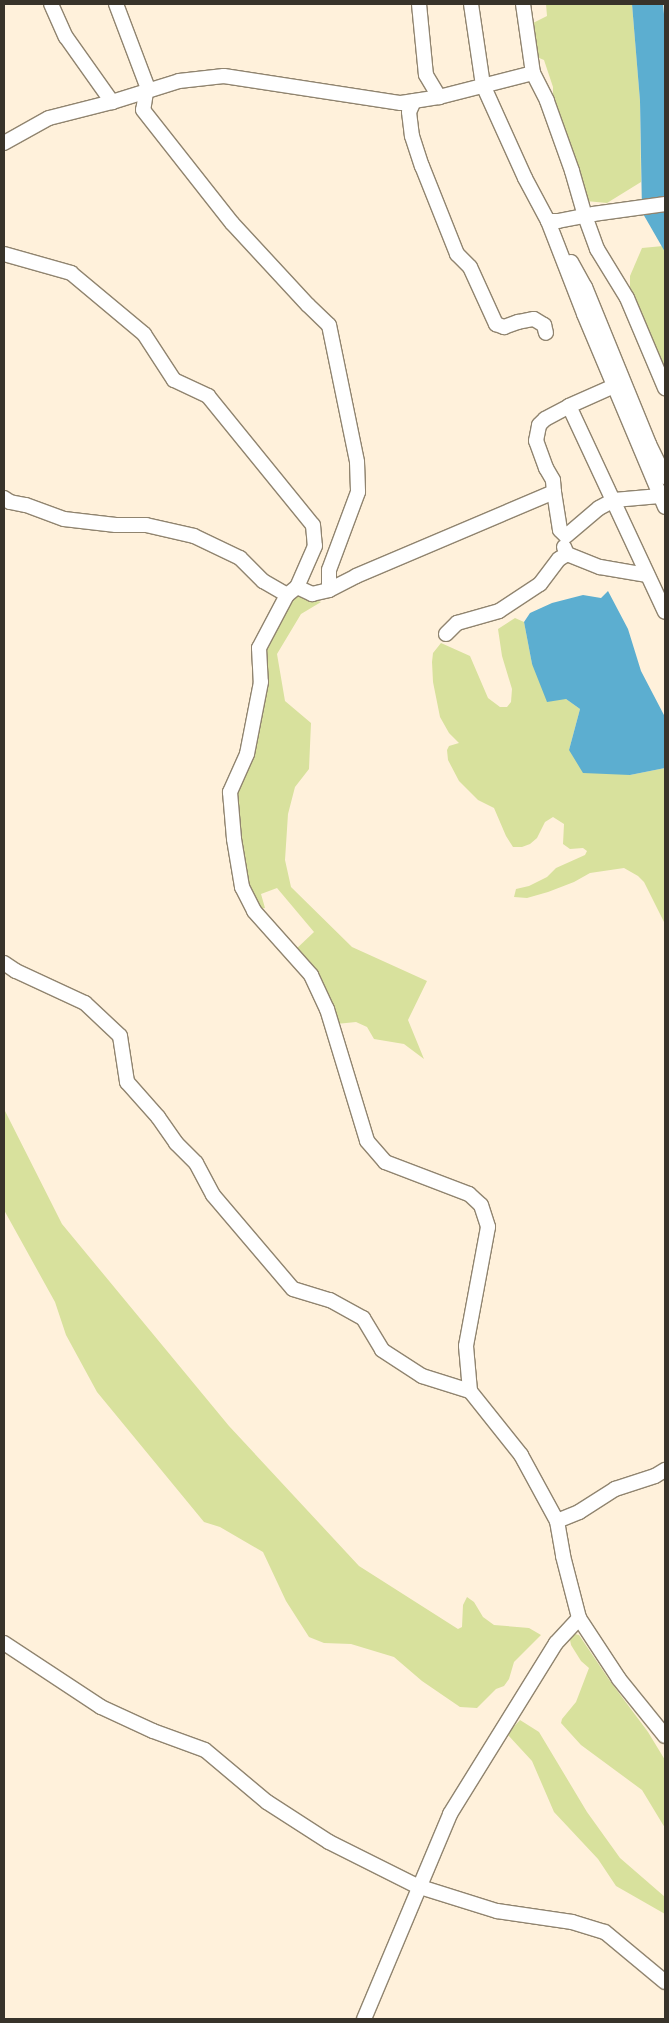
<!DOCTYPE html>
<html>
<head>
<meta charset="utf-8">
<style>
  body { margin:0 }
  #map { position:relative; width:669px; height:2023px; overflow:hidden; background:#fff1db; font-family:"IBM Plex Sans",sans-serif }
  div>[style] { position:absolute }
  [style*='--x'] { left:calc(var(--x)*1px); top:calc(var(--y)*1px); width:calc(var(--w)*1px); rotate:calc(var(--a)*1deg) }
  .green>* { inset:0; background:#d8e19d }
  .water>* { inset:0; background:#5caed0 }
  .roads { filter:drop-shadow(1px 0 #90846f) drop-shadow(-1px 0 #90846f) drop-shadow(0 1px #90846f) drop-shadow(0 -1px #90846f) }
  .minor>* { height:14px; margin:-7px; padding:0 7px; transform-origin:7px; border-radius:7px; background:#fff }
  span { translate:-50% -50%; white-space:nowrap; text-align:center; line-height:1.15; -webkit-text-stroke:4px #fff; paint-order:stroke }
  .frame { position:absolute; inset:0; border:5px solid #38332a; pointer-events:none }
</style>
</head>
<body>
<div id="map">
  <div class="green">
    <div style="clip-path:polygon(546px 4px,632px 4px,640px 101px,641px 182px,607px 203px,586px 201px,580px 173px,553px 109px,553px 87px,544px 60px,527px 53px,523px 28px,547px 16px)"></div>
    <div style="clip-path:polygon(663px 246px,665px 252px,665px 372px,630px 293px,630px 276px,642px 248px)"></div>
    <div style="clip-path:polygon(295px 593px,321px 602px,301px 614px,277px 654px,285px 701px,311px 723px,309px 769px,295px 787px,288px 814px,285px 860px,291px 887px,352px 947px,427px 981px,408px 1020px,424px 1059px,404px 1044px,374px 1039px,367px 1027px,356px 1022px,336px 1024px,294px 951px,314px 932px,277px 888px,261px 894px,265px 908px,257px 909px,245px 886px,237px 844px,237px 784px,262px 650px)"></div>
    <div style="clip-path:polygon(515px 618px,524px 622px,532px 664px,566px 699px,580px 709px,569px 750px,630px 775px,665px 768px,665px 924px,644px 882px,638px 876px,624px 868px,590px 873px,574px 882px,548px 892px,527px 898px,514px 897px,516px 889px,529px 886px,547px 877px,556px 868px,585px 855px,587px 851px,583px 848px,570px 849px,563px 844px,564px 824px,553px 817px,545px 822px,537px 838px,530px 844px,522px 847px,513px 847px,506px 836px,494px 808px,478px 800px,459px 781px,448px 760px,447px 750px,449px 746px,459px 743px,449px 733px,440px 717px,433px 682px,432px 662px,433px 653px,441px 643px,470px 656px,488px 698px,500px 707px,507px 707px,511px 702px,512px 689px,502px 656px,498px 629px)"></div>
    <div style="clip-path:polygon(4px 1109px,62px 1224px,229px 1426px,359px 1566px,458px 1629px,462px 1627px,463px 1605px,467px 1597px,474px 1602px,483px 1617px,494px 1625px,529px 1628px,541px 1635px,514px 1662px,509px 1679px,504px 1686px,496px 1689px,477px 1708px,460px 1707px,422px 1681px,394px 1657px,351px 1644px,324px 1643px,309px 1637px,286px 1601px,263px 1552px,220px 1527px,204px 1522px,97px 1392px,66px 1335px,55px 1302px,4px 1210px)"></div>
    <div style="clip-path:polygon(575px 1634px,579px 1635px,610px 1681px,648px 1732px,665px 1760px,665px 1828px,642px 1790px,581px 1745px,561px 1723px,562px 1719px,576px 1702px,589px 1668px,581px 1661px,571px 1645px,570px 1640px)"></div>
    <div style="clip-path:polygon(520px 1720px,539px 1732px,587px 1812px,620px 1858px,665px 1897px,665px 1914px,616px 1886px,598px 1859px,554px 1812px,532px 1761px,507px 1734px)"></div>
  </div>
  <div class="water">
    <div style="clip-path:polygon(632px 4px,663px 4px,665px 24px,665px 252px,642px 212px,640px 101px)"></div>
    <div style="clip-path:polygon(608px 591px,628px 629px,641px 671px,665px 717px,665px 768px,630px 775px,583px 773px,569px 750px,580px 709px,566px 699px,547px 702px,532px 664px,524px 622px,530px 613px,552px 603px,583px 595px,601px 598px)"></div>
  </div>
  <div class="roads">
    <div class="minor">
      <div style="--x:51;--y:4;--w:36;--a:66"></div>
      <div style="--x:66;--y:37;--w:80;--a:54.7"></div>
      <div style="--x:116;--y:4;--w:88;--a:69.3"></div>
      <div style="--x:147;--y:86;--w:24;--a:99"></div>
      <div style="--x:143;--y:110;--w:144;--a:51.8"></div>
      <div style="--x:232;--y:223;--w:112;--a:47.2"></div>
      <div style="--x:308;--y:305;--w:29;--a:44"></div>
      <div style="--x:329;--y:325;--w:140;--a:78.4"></div>
      <div style="--x:357;--y:462;--w:30;--a:88"></div>
      <div style="--x:358;--y:492;--w:83;--a:110.4"></div>
      <div style="--x:329;--y:570;--w:20;--a:90"></div>
      <div style="--x:419;--y:4;--w:71;--a:84.4"></div>
      <div style="--x:426;--y:75;--w:26;--a:59"></div>
      <div style="--x:471;--y:4;--w:82;--a:81.6"></div>
      <div style="--x:483;--y:85;--w:102;--a:65.7"></div>
      <div style="--x:525;--y:178;--w:49;--a:61.9"></div>
      <div style="--x:548;--y:221;--w:100;--a:68.8"></div>
      <div style="--x:584;--y:314;--w:209;--a:67.2"></div>
      <div style="--x:523;--y:4;--w:70;--a:81.8"></div>
      <div style="--x:533;--y:73;--w:31;--a:63"></div>
      <div style="--x:547;--y:101;--w:74;--a:70.3"></div>
      <div style="--x:572;--y:171;--w:47;--a:73.9"></div>
      <div style="--x:585;--y:216;--w:35;--a:70"></div>
      <div style="--x:597;--y:249;--w:57;--a:58.5"></div>
      <div style="--x:627;--y:298;--w:98;--a:67.1"></div>
      <div style="--x:414;--y:101;--w:12;--a:114"></div>
      <div style="--x:409;--y:112;--w:24;--a:83"></div>
      <div style="--x:412;--y:136;--w:32;--a:72"></div>
      <div style="--x:422;--y:166;--w:95;--a:68.3"></div>
      <div style="--x:457;--y:254;--w:18;--a:45"></div>
      <div style="--x:470;--y:267;--w:63;--a:65.5"></div>
      <div style="--x:496;--y:324;--w:9;--a:21"></div>
      <div style="--x:504;--y:327;--w:15;--a:-20"></div>
      <div style="--x:518;--y:322;--w:16;--a:-11"></div>
      <div style="--x:534;--y:319;--w:12;--a:31"></div>
      <div style="--x:544;--y:325;--w:8;--a:76"></div>
      <div style="--x:4;--y:143;--w:51;--a:-29.1"></div>
      <div style="--x:49;--y:118;--w:65;--a:-14.3"></div>
      <div style="--x:112;--y:102;--w:70;--a:-17.4"></div>
      <div style="--x:179;--y:81;--w:45;--a:-6.3"></div>
      <div style="--x:224;--y:76;--w:179;--a:8.7"></div>
      <div style="--x:401;--y:103;--w:38;--a:-9"></div>
      <div style="--x:439;--y:97;--w:97;--a:-14.3"></div>
      <div style="--x:548;--y:221;--w:10;--a:0"></div>
      <div style="--x:558;--y:221;--w:36;--a:-11"></div>
      <div style="--x:593;--y:214;--w:73;--a:-7.9"></div>
      <div style="--x:4;--y:254;--w:70;--a:15.8"></div>
      <div style="--x:71;--y:273;--w:95;--a:39.9"></div>
      <div style="--x:144;--y:334;--w:55;--a:56.9"></div>
      <div style="--x:174;--y:380;--w:38;--a:25"></div>
      <div style="--x:208;--y:396;--w:166;--a:50.9"></div>
      <div style="--x:313;--y:525;--w:21;--a:85"></div>
      <div style="--x:315;--y:546;--w:45;--a:113.7"></div>
      <div style="--x:297;--y:587;--w:13;--a:141"></div>
      <div style="--x:287;--y:595;--w:60;--a:117.8"></div>
      <div style="--x:259;--y:648;--w:34;--a:87"></div>
      <div style="--x:261;--y:682;--w:73;--a:101"></div>
      <div style="--x:247;--y:754;--w:42;--a:114.1"></div>
      <div style="--x:230;--y:792;--w:47;--a:85.1"></div>
      <div style="--x:234;--y:839;--w:49;--a:80.5"></div>
      <div style="--x:242;--y:887;--w:27;--a:63"></div>
      <div style="--x:254;--y:911;--w:86;--a:48.3"></div>
      <div style="--x:311;--y:975;--w:38;--a:65"></div>
      <div style="--x:327;--y:1009;--w:138;--a:73.1"></div>
      <div style="--x:367;--y:1141;--w:28;--a:49"></div>
      <div style="--x:385;--y:1162;--w:90;--a:20.9"></div>
      <div style="--x:469;--y:1194;--w:16;--a:43"></div>
      <div style="--x:481;--y:1205;--w:23;--a:72"></div>
      <div style="--x:488;--y:1227;--w:121;--a:100.5"></div>
      <div style="--x:466;--y:1346;--w:45;--a:84.9"></div>
      <div style="--x:571;--y:262;--w:29;--a:61"></div>
      <div style="--x:585;--y:287;--w:170;--a:67.8"></div>
      <div style="--x:649;--y:444;--w:37;--a:64"></div>
      <div style="--x:569;--y:406;--w:227;--a:65"></div>
      <div style="--x:554;--y:492;--w:12;--a:-95"></div>
      <div style="--x:553;--y:480;--w:14;--a:-120"></div>
      <div style="--x:546;--y:468;--w:29;--a:-110"></div>
      <div style="--x:536;--y:441;--w:16;--a:-79"></div>
      <div style="--x:539;--y:425;--w:8;--a:-45"></div>
      <div style="--x:545;--y:419;--w:27;--a:-28"></div>
      <div style="--x:569;--y:406;--w:49;--a:-24"></div>
      <div style="--x:4;--y:498;--w:7;--a:34"></div>
      <div style="--x:10;--y:502;--w:16;--a:11"></div>
      <div style="--x:26;--y:505;--w:40;--a:20.2"></div>
      <div style="--x:64;--y:519;--w:52;--a:6.6"></div>
      <div style="--x:116;--y:525;--w:30;--a:0"></div>
      <div style="--x:146;--y:525;--w:49;--a:12.9"></div>
      <div style="--x:194;--y:536;--w:51;--a:25.6"></div>
      <div style="--x:240;--y:558;--w:33;--a:45"></div>
      <div style="--x:263;--y:581;--w:28;--a:30"></div>
      <div style="--x:564;--y:547;--w:8;--a:67"></div>
      <div style="--x:567;--y:554;--w:35;--a:22"></div>
      <div style="--x:600;--y:567;--w:48;--a:9.7"></div>
      <div style="--x:297;--y:587;--w:17;--a:25"></div>
      <div style="--x:312;--y:594;--w:17;--a:-13"></div>
      <div style="--x:329;--y:590;--w:30;--a:-27"></div>
      <div style="--x:356;--y:576;--w:215;--a:-23"></div>
      <div style="--x:554;--y:492;--w:38;--a:81"></div>
      <div style="--x:560;--y:530;--w:8;--a:45"></div>
      <div style="--x:566;--y:536;--w:43;--a:-40.3"></div>
      <div style="--x:599;--y:508;--w:17;--a:-28"></div>
      <div style="--x:614;--y:500;--w:46;--a:-5"></div>
      <div style="--x:446;--y:634;--w:16;--a:-45"></div>
      <div style="--x:457;--y:623;--w:44;--a:-15.9"></div>
      <div style="--x:499;--y:611;--w:49;--a:-33.4"></div>
      <div style="--x:540;--y:584;--w:31;--a:-53"></div>
      <div style="--x:559;--y:559;--w:9;--a:-32"></div>
      <div style="--x:4;--y:963;--w:14;--a:34"></div>
      <div style="--x:16;--y:971;--w:76;--a:24.9"></div>
      <div style="--x:85;--y:1003;--w:48;--a:43.3"></div>
      <div style="--x:120;--y:1036;--w:47;--a:81.3"></div>
      <div style="--x:127;--y:1082;--w:47;--a:48.5"></div>
      <div style="--x:158;--y:1117;--w:32;--a:55"></div>
      <div style="--x:176;--y:1143;--w:28;--a:45"></div>
      <div style="--x:196;--y:1163;--w:36;--a:62"></div>
      <div style="--x:213;--y:1195;--w:123;--a:49.6"></div>
      <div style="--x:293;--y:1289;--w:39;--a:17"></div>
      <div style="--x:330;--y:1300;--w:38;--a:29"></div>
      <div style="--x:363;--y:1318;--w:37;--a:59"></div>
      <div style="--x:382;--y:1350;--w:48;--a:33"></div>
      <div style="--x:422;--y:1376;--w:50;--a:17.4"></div>
      <div style="--x:470;--y:1391;--w:82;--a:51.4"></div>
      <div style="--x:521;--y:1455;--w:75;--a:61.4"></div>
      <div style="--x:557;--y:1521;--w:36;--a:80"></div>
      <div style="--x:563;--y:1556;--w:64;--a:75.5"></div>
      <div style="--x:579;--y:1618;--w:73;--a:56.7"></div>
      <div style="--x:619;--y:1679;--w:73;--a:51.1"></div>
      <div style="--x:557;--y:1521;--w:24;--a:-22"></div>
      <div style="--x:579;--y:1512;--w:43;--a:-32.6"></div>
      <div style="--x:615;--y:1489;--w:42;--a:-18"></div>
      <div style="--x:655;--y:1476;--w:12;--a:-31"></div>
      <div style="--x:4;--y:1643;--w:116;--a:33.4"></div>
      <div style="--x:101;--y:1707;--w:57;--a:24.8"></div>
      <div style="--x:153;--y:1731;--w:55;--a:20.1"></div>
      <div style="--x:205;--y:1750;--w:81;--a:40"></div>
      <div style="--x:267;--y:1802;--w:74;--a:32.8"></div>
      <div style="--x:329;--y:1842;--w:98;--a:26.6"></div>
      <div style="--x:417;--y:1886;--w:84;--a:17.4"></div>
      <div style="--x:497;--y:1911;--w:76;--a:8.3"></div>
      <div style="--x:572;--y:1922;--w:34;--a:17"></div>
      <div style="--x:605;--y:1932;--w:78;--a:39.8"></div>
      <div style="--x:364;--y:2019;--w:222;--a:-67.2"></div>
      <div style="--x:450;--y:1814;--w:201;--a:-58.2"></div>
      <div style="--x:556;--y:1643;--w:34;--a:-47"></div>
    </div>
  </div>
  <div class="frame"></div>
</div>
</body>
</html>
